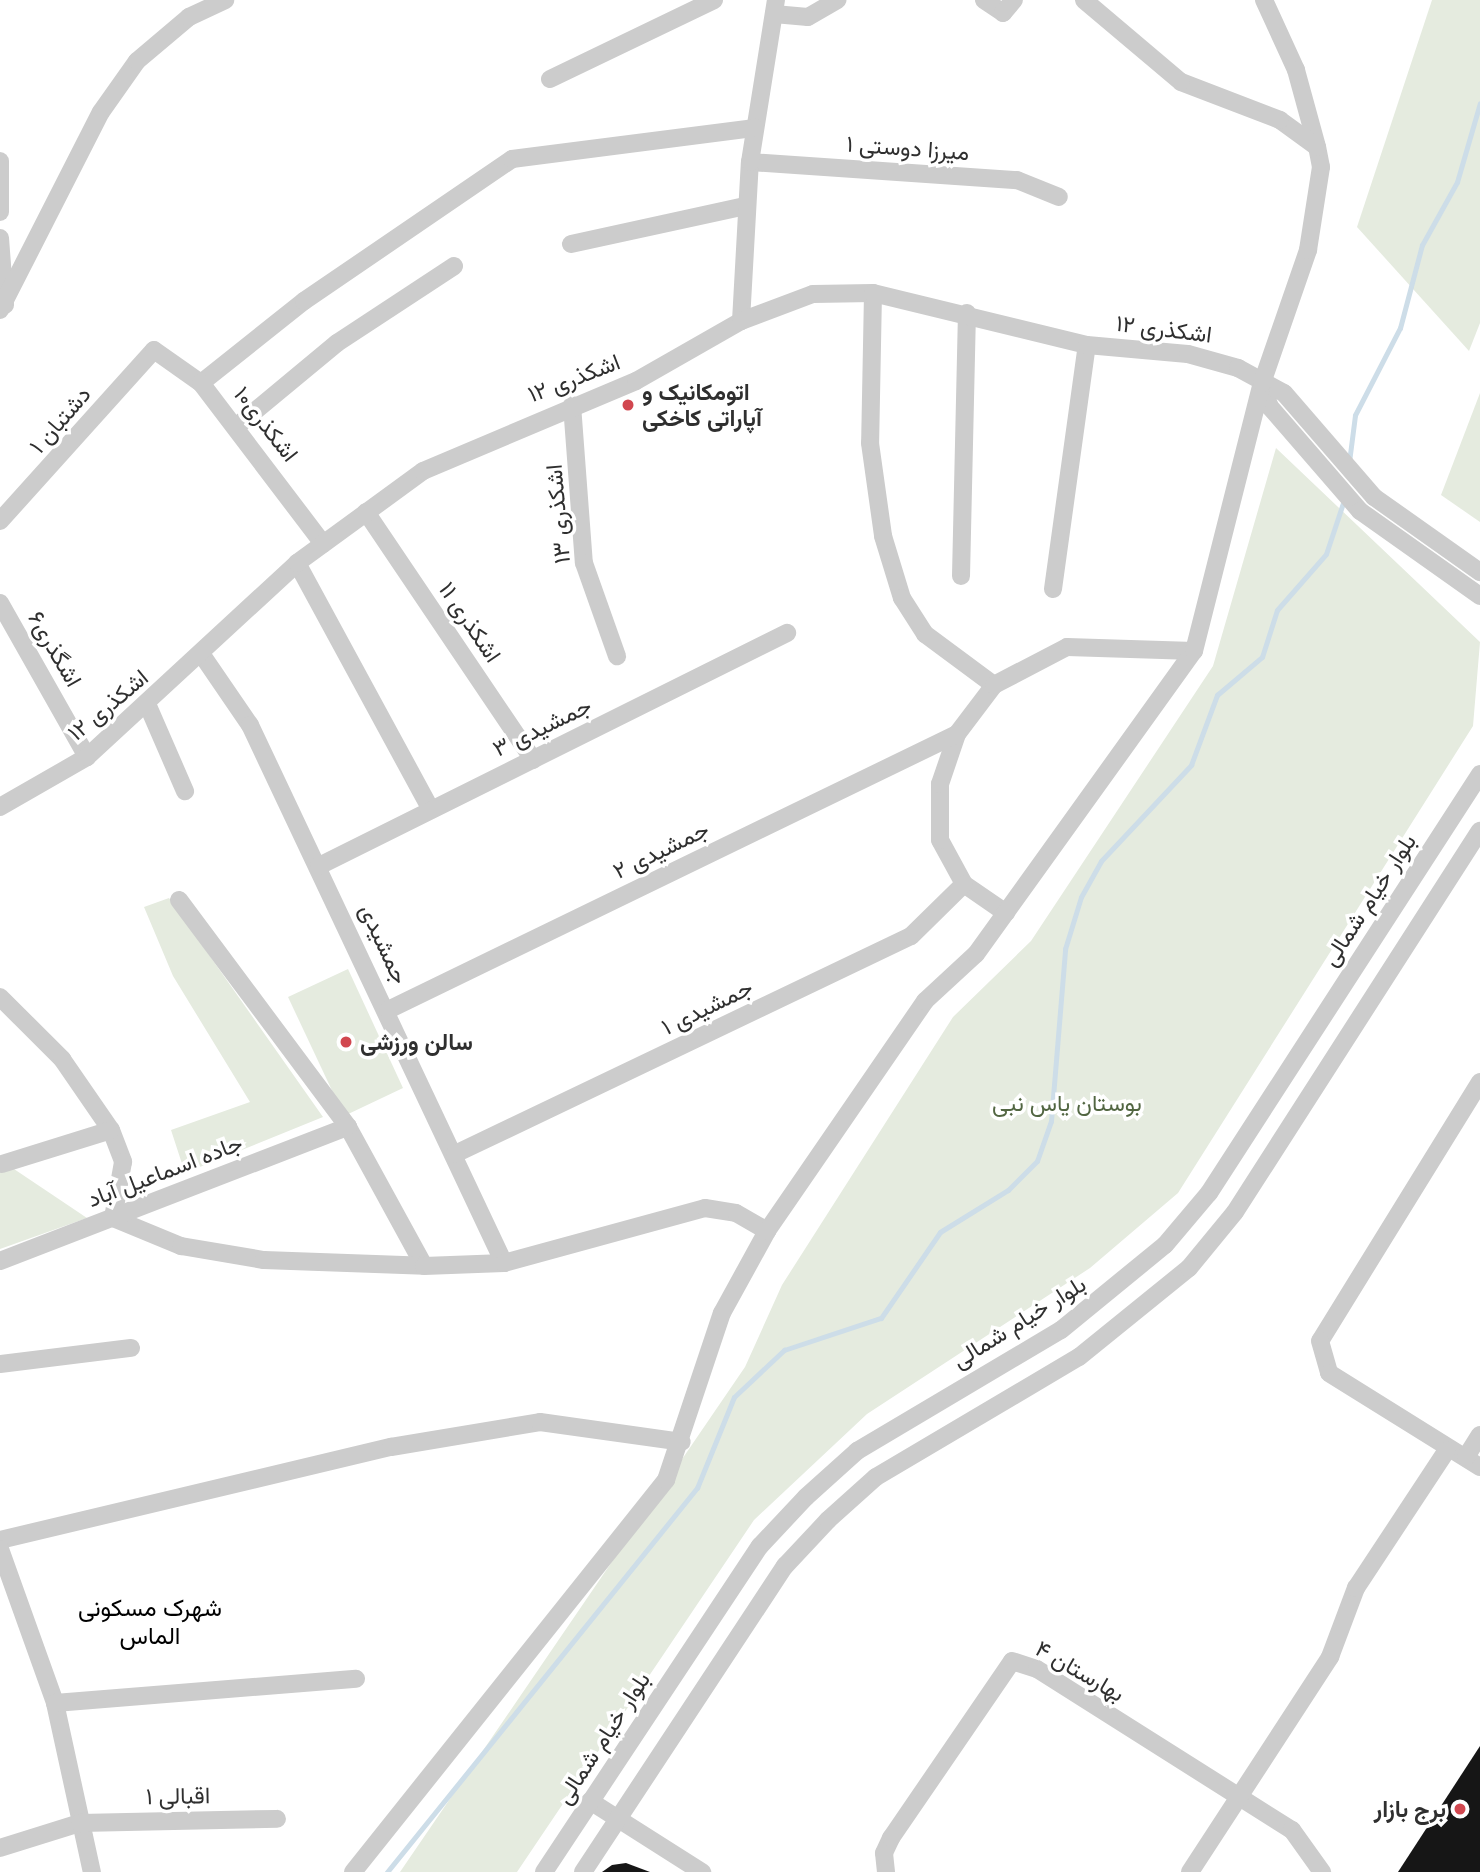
<!DOCTYPE html>
<html>
<head>
<meta charset="utf-8">
<style>
  body { margin:0 }
  #map { position:relative; width:1480px; height:1872px; overflow:hidden; background:#fff; font-family:"PT Sans",Vazirmatn,sans-serif }
  div>[style] { position:absolute }
  [style*='--x'] { left:calc(var(--x)*1px); top:calc(var(--y)*1px); width:calc(var(--w)*1px); rotate:calc(var(--a)*1deg) }
  .green>* { inset:0; background:#e5ebdf }
  .stream>* { height:5px; margin:-2.5px; padding:0 2.5px; transform-origin:2.5px; border-radius:2.5px; background:#cddde8 }
  .building>* { inset:0; background:#161616 }
  .minor>* { height:18px; margin:-9px; padding:0 9px; transform-origin:9px; border-radius:9px; background:#ccc }
  .dots>* { width:19px; height:19px; translate:-50% -50%; box-sizing:border-box; border:4px solid #fff; border-radius:50% }
  span { translate:-50% -50%; white-space:nowrap; text-align:center; line-height:1.15; -webkit-text-stroke:7px #fff; paint-order:stroke }
  .street-label { font-size:23px; color:#2f2f2f }
  .poi-label { font-size:23px; color:#2f2f2f; font-weight:700 }
  .left { translate:0 -50%; text-align:left }
  .right { translate:-100% -50%; text-align:right }
  .park-label { font-size:23px; color:#526642 }
  .neighbourhood-label { font-size:24px; color:#000 }
</style>
</head>
<body>
<div id="map">
  <div class="green">
    <div style="clip-path:polygon(1432px 0,1480px 0,1480px 323px,1469px 351px,1357px 227px)"></div>
    <div style="clip-path:polygon(1480px 393px,1480px 522px,1441px 495px)"></div>
    <div style="clip-path:polygon(1276px 448px,1480px 642px,1473px 726px,1178px 1193px,1090px 1268px,867px 1414px,754px 1520px,517px 1872px,400px 1872px,745px 1367px,782px 1285px,953px 1017px,1031px 941px,1213px 666px)"></div>
    <div style="clip-path:polygon(169px 898px,323px 1117px,185px 1173px,171px 1130px,250px 1102px,173px 976px,144px 907px)"></div>
    <div style="clip-path:polygon(348px 969px,403px 1088px,344px 1116px,288px 997px)"></div>
    <div style="clip-path:polygon(0 1167px,11px 1167px,87px 1218px,0 1249px)"></div>
  </div>
  <div class="stream">
    <div style="--x:1349;--y:462;--w:47;--a:-82.7"></div>
    <div style="--x:1355;--y:415;--w:98;--a:-62.7"></div>
    <div style="--x:1400;--y:328;--w:86;--a:-75.2"></div>
    <div style="--x:1422;--y:245;--w:72;--a:-60.9"></div>
    <div style="--x:1457;--y:182;--w:82;--a:-73.8"></div>
    <div style="--x:387;--y:1872;--w:494;--a:-51.1"></div>
    <div style="--x:697;--y:1488;--w:98;--a:-67.9"></div>
    <div style="--x:734;--y:1397;--w:69;--a:-43.2"></div>
    <div style="--x:784;--y:1350;--w:102;--a:-18.3"></div>
    <div style="--x:881;--y:1318;--w:104;--a:-55.5"></div>
    <div style="--x:940;--y:1232;--w:80;--a:-31.7"></div>
    <div style="--x:1008;--y:1190;--w:41;--a:-45"></div>
    <div style="--x:1037;--y:1161;--w:42;--a:-70.7"></div>
    <div style="--x:1051;--y:1121;--w:173;--a:-85.3"></div>
    <div style="--x:1065;--y:949;--w:54;--a:-72.9"></div>
    <div style="--x:1081;--y:897;--w:41;--a:-60.9"></div>
    <div style="--x:1101;--y:861;--w:132;--a:-46.8"></div>
    <div style="--x:1191;--y:765;--w:75;--a:-69.6"></div>
    <div style="--x:1217;--y:695;--w:59;--a:-40.2"></div>
    <div style="--x:1262;--y:657;--w:49;--a:-72.3"></div>
    <div style="--x:1277;--y:610;--w:74;--a:-48.8"></div>
    <div style="--x:1326;--y:554;--w:57;--a:-71.6"></div>
  </div>
  <div class="building">
    <div style="clip-path:polygon(1480px 1746px,1480px 1872px,1398px 1872px)"></div>
    <div style="clip-path:polygon(626px 1863px,650px 1872px,602px 1872px,612px 1865px)"></div>
  </div>
  <div class="minor">
    <div style="--x:984;--y:0;--w:23;--a:34"></div>
    <div style="--x:1003;--y:13;--w:17;--a:-50"></div>
    <div style="--x:1264;--y:0;--w:77;--a:65.4"></div>
    <div style="--x:1296;--y:70;--w:80;--a:74.7"></div>
    <div style="--x:774;--y:14;--w:34;--a:5"></div>
    <div style="--x:808;--y:17;--w:34;--a:-30"></div>
    <div style="--x:550;--y:79;--w:182;--a:-25.7"></div>
    <div style="--x:0;--y:161;--w:51;--a:90"></div>
    <div style="--x:750;--y:162;--w:268;--a:3.9"></div>
    <div style="--x:1017;--y:180;--w:45;--a:22"></div>
    <div style="--x:0;--y:238;--w:67;--a:85.7"></div>
    <div style="--x:571;--y:244;--w:179;--a:-12.3"></div>
    <div style="--x:873;--y:293;--w:150;--a:91.1"></div>
    <div style="--x:870;--y:443;--w:94;--a:82"></div>
    <div style="--x:883;--y:536;--w:65;--a:73"></div>
    <div style="--x:902;--y:598;--w:43;--a:57.4"></div>
    <div style="--x:925;--y:634;--w:86;--a:36.5"></div>
    <div style="--x:0;--y:310;--w:222;--a:-63"></div>
    <div style="--x:101;--y:112;--w:62;--a:-54.8"></div>
    <div style="--x:137;--y:61;--w:68;--a:-40.2"></div>
    <div style="--x:189;--y:17;--w:40;--a:-25"></div>
    <div style="--x:741;--y:321;--w:159;--a:-86.8"></div>
    <div style="--x:750;--y:162;--w:164;--a:-80.9"></div>
    <div style="--x:201;--y:383;--w:132;--a:-38.5"></div>
    <div style="--x:304;--y:301;--w:252;--a:-34.3"></div>
    <div style="--x:512;--y:159;--w:245;--a:-7.3"></div>
    <div style="--x:1262;--y:383;--w:25;--a:72"></div>
    <div style="--x:1270;--y:407;--w:138;--a:49.1"></div>
    <div style="--x:1360;--y:511;--w:147;--a:35.3"></div>
    <div style="--x:572;--y:405;--w:158;--a:85.7"></div>
    <div style="--x:584;--y:563;--w:99;--a:70.5"></div>
    <div style="--x:237;--y:426;--w:130;--a:-39.7"></div>
    <div style="--x:337;--y:343;--w:140;--a:-33.3"></div>
    <div style="--x:366;--y:512;--w:299;--a:56"></div>
    <div style="--x:0;--y:521;--w:230;--a:-48"></div>
    <div style="--x:154;--y:350;--w:57;--a:35.1"></div>
    <div style="--x:201;--y:383;--w:202;--a:52.8"></div>
    <div style="--x:297;--y:563;--w:281;--a:61.5"></div>
    <div style="--x:961;--y:576;--w:263;--a:-88.7"></div>
    <div style="--x:1053;--y:589;--w:246;--a:-82.1"></div>
    <div style="--x:0;--y:603;--w:177;--a:60.5"></div>
    <div style="--x:202;--y:655;--w:85;--a:55.6"></div>
    <div style="--x:250;--y:725;--w:595;--a:64.73"></div>
    <div style="--x:148;--y:706;--w:93;--a:66.5"></div>
    <div style="--x:0;--y:807;--w:100;--a:-29.9"></div>
    <div style="--x:87;--y:757;--w:286;--a:-42.7"></div>
    <div style="--x:297;--y:563;--w:156;--a:-36.1"></div>
    <div style="--x:423;--y:471;--w:231;--a:-22.9"></div>
    <div style="--x:636;--y:381;--w:121;--a:-29.7"></div>
    <div style="--x:741;--y:321;--w:77;--a:-20.6"></div>
    <div style="--x:813;--y:294;--w:60;--a:-1"></div>
    <div style="--x:873;--y:293;--w:220;--a:13.7"></div>
    <div style="--x:1087;--y:345;--w:101;--a:5.1"></div>
    <div style="--x:1188;--y:354;--w:52;--a:15.6"></div>
    <div style="--x:1238;--y:368;--w:52;--a:28.5"></div>
    <div style="--x:1284;--y:393;--w:138;--a:49.1"></div>
    <div style="--x:1374;--y:497;--w:130;--a:35.3"></div>
    <div style="--x:319;--y:866;--w:523;--a:-26.47"></div>
    <div style="--x:179;--y:900;--w:283;--a:53.3"></div>
    <div style="--x:348;--y:1127;--w:158;--a:61.3"></div>
    <div style="--x:1006;--y:913;--w:51;--a:-145.4"></div>
    <div style="--x:964;--y:884;--w:50;--a:-118.6"></div>
    <div style="--x:940;--y:840;--w:56;--a:-90"></div>
    <div style="--x:940;--y:784;--w:53;--a:-71.2"></div>
    <div style="--x:957;--y:734;--w:61;--a:-52.9"></div>
    <div style="--x:994;--y:685;--w:82;--a:-27.5"></div>
    <div style="--x:1067;--y:647;--w:127;--a:1.8"></div>
    <div style="--x:0;--y:997;--w:88;--a:45"></div>
    <div style="--x:62;--y:1059;--w:86;--a:55.4"></div>
    <div style="--x:111;--y:1130;--w:34;--a:69"></div>
    <div style="--x:123;--y:1162;--w:57;--a:100.1"></div>
    <div style="--x:113;--y:1218;--w:74;--a:22.4"></div>
    <div style="--x:181;--y:1246;--w:84;--a:9.6"></div>
    <div style="--x:264;--y:1260;--w:160;--a:2.1"></div>
    <div style="--x:424;--y:1266;--w:80;--a:-2.1"></div>
    <div style="--x:504;--y:1263;--w:208;--a:-15.3"></div>
    <div style="--x:705;--y:1208;--w:31;--a:9"></div>
    <div style="--x:736;--y:1213;--w:36;--a:30"></div>
    <div style="--x:388;--y:1010;--w:632;--a:-25.88"></div>
    <div style="--x:1480;--y:1082;--w:304;--a:121.7"></div>
    <div style="--x:1320;--y:1341;--w:33;--a:74"></div>
    <div style="--x:1329;--y:1373;--w:178;--a:31.9"></div>
    <div style="--x:455;--y:1154;--w:505;--a:-25.55"></div>
    <div style="--x:911;--y:936;--w:74;--a:-44.5"></div>
    <div style="--x:2;--y:1164;--w:114;--a:-17.3"></div>
    <div style="--x:0;--y:1261;--w:373;--a:-21.1"></div>
    <div style="--x:0;--y:1364;--w:132;--a:-7"></div>
    <div style="--x:1466;--y:1457;--w:26;--a:-58"></div>
    <div style="--x:0;--y:1540;--w:402;--a:-13.4"></div>
    <div style="--x:391;--y:1447;--w:151;--a:-9.5"></div>
    <div style="--x:540;--y:1422;--w:143;--a:8"></div>
    <div style="--x:0;--y:1549;--w:164;--a:70.3"></div>
    <div style="--x:55;--y:1703;--w:173;--a:77.7"></div>
    <div style="--x:55;--y:1703;--w:302;--a:-4.6"></div>
    <div style="--x:590;--y:1801;--w:133;--a:32.4"></div>
    <div style="--x:0;--y:1848;--w:84;--a:-17.4"></div>
    <div style="--x:80;--y:1823;--w:197;--a:-1.2"></div>
    <div style="--x:353;--y:1872;--w:502;--a:-51.39"></div>
    <div style="--x:666;--y:1480;--w:176;--a:-71.5"></div>
    <div style="--x:722;--y:1313;--w:94;--a:-61.2"></div>
    <div style="--x:767;--y:1231;--w:279;--a:-55.5"></div>
    <div style="--x:925;--y:1001;--w:69;--a:-42.7"></div>
    <div style="--x:976;--y:954;--w:373;--a:-54.3"></div>
    <div style="--x:1194;--y:651;--w:276;--a:-75.8"></div>
    <div style="--x:1262;--y:383;--w:141;--a:-70.9"></div>
    <div style="--x:1308;--y:250;--w:84;--a:-81.1"></div>
    <div style="--x:1321;--y:167;--w:20;--a:-101"></div>
    <div style="--x:1317;--y:147;--w:46;--a:-143.9"></div>
    <div style="--x:1280;--y:120;--w:106;--a:-159"></div>
    <div style="--x:1181;--y:82;--w:127;--a:-139.8"></div>
    <div style="--x:544;--y:1872;--w:391;--a:-56.5"></div>
    <div style="--x:760;--y:1546;--w:67;--a:-46.8"></div>
    <div style="--x:806;--y:1497;--w:69;--a:-42"></div>
    <div style="--x:857;--y:1451;--w:237;--a:-30.7"></div>
    <div style="--x:1061;--y:1330;--w:134;--a:-39.3"></div>
    <div style="--x:1165;--y:1245;--w:68;--a:-49.8"></div>
    <div style="--x:1209;--y:1193;--w:499;--a:-57.1"></div>
    <div style="--x:583;--y:1872;--w:367;--a:-56.6"></div>
    <div style="--x:785;--y:1566;--w:63;--a:-46.9"></div>
    <div style="--x:828;--y:1520;--w:64;--a:-41.9"></div>
    <div style="--x:876;--y:1477;--w:236;--a:-30.6"></div>
    <div style="--x:1079;--y:1357;--w:141;--a:-39"></div>
    <div style="--x:1189;--y:1268;--w:72;--a:-50.6"></div>
    <div style="--x:1235;--y:1212;--w:453;--a:-57.3"></div>
    <div style="--x:886;--y:1872;--w:19;--a:-96"></div>
    <div style="--x:884;--y:1853;--w:17;--a:-65"></div>
    <div style="--x:891;--y:1838;--w:214;--a:-55.6"></div>
    <div style="--x:1012;--y:1661;--w:26;--a:18"></div>
    <div style="--x:1037;--y:1669;--w:302;--a:32.3"></div>
    <div style="--x:1292;--y:1830;--w:52;--a:54.5"></div>
    <div style="--x:1190;--y:1872;--w:257;--a:-56.9"></div>
    <div style="--x:1330;--y:1657;--w:74;--a:-69.4"></div>
    <div style="--x:1356;--y:1588;--w:165;--a:-56.6"></div>
  </div>
  <div class="dots">
    <div style="left:628px;top:405px;background:#d1474f"></div>
    <div style="left:346px;top:1042px;background:#d1474f"></div>
    <div style="left:1460px;top:1809px;background:#d1474f"></div>
  </div>
  <div class="street-label">
    <span style="left:908px;top:148px;rotate:4deg">میرزا دوستی ۱</span>
    <span style="left:1164px;top:329px;rotate:7deg">اشکذری ۱۲</span>
    <span style="left:574px;top:378px;rotate:-21deg">اشکذری ۱۲</span>
    <span style="left:60px;top:420px;rotate:-49deg">دشتبان ۱</span>
    <span style="left:266px;top:424px;rotate:52deg">اشکذری۱۰</span>
    <span style="left:558px;top:514px;rotate:-95deg">اشکذری ۱۳</span>
    <span style="left:470px;top:622px;rotate:56deg">اشکذری ۱۱</span>
    <span style="left:55px;top:649px;rotate:60deg">اشگذری۶</span>
    <span style="left:108px;top:705px;rotate:-40deg">اشکذری ۱۲</span>
    <span style="left:542px;top:727px;rotate:-26deg">جمشیدی ۳</span>
    <span style="left:661px;top:850px;rotate:-26deg">جمشیدی ۲</span>
    <span style="left:1369px;top:900px;rotate:-57deg">بلوار خیام شمالی</span>
    <span style="left:384px;top:944px;rotate:65deg">جمشیدی</span>
    <span style="left:707px;top:1007px;rotate:-26deg">جمشیدی ۱</span>
    <span style="left:165px;top:1171px;rotate:-21deg">جاده اسماعیل آباد</span>
    <span style="left:1019px;top:1322px;rotate:-32deg">بلوار خیام شمالی</span>
    <span style="left:1080px;top:1671px;rotate:30deg">بهارستان ۴</span>
    <span style="left:603px;top:1738px;rotate:-57deg">بلوار خیام شمالی</span>
    <span style="left:178px;top:1796px;rotate:-1deg">اقبالی ۱</span>
  </div>
  <div class="poi-label">
    <span class="left" style="left:642px;top:405px">اتومکانیک و<br>آپاراتی کاخکی</span>
    <span class="left" style="left:360px;top:1042px">سالن ورزشی</span>
    <span class="right" style="left:1446px;top:1809px">برج بازار</span>
  </div>
  <div class="park-label">
    <span style="left:1067px;top:1103px">بوستان یاس نبی</span>
  </div>
  <div class="neighbourhood-label">
    <span style="left:150px;top:1622px">شهرک مسکونی<br>الماس</span>
  </div>
</div>
</body>
</html>
